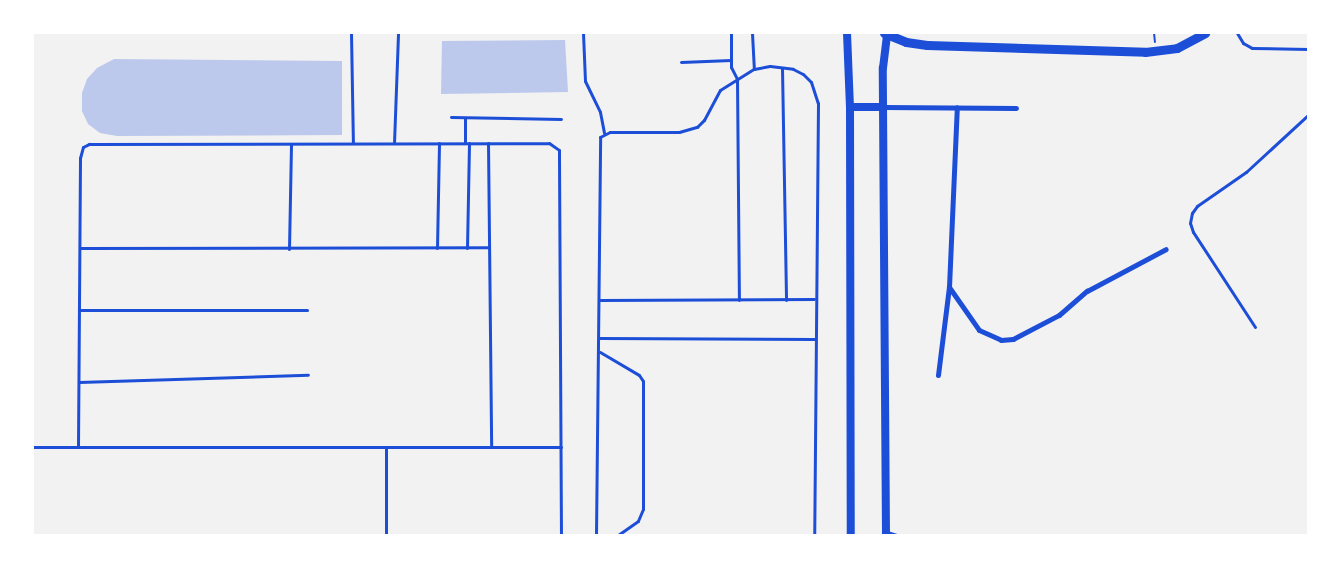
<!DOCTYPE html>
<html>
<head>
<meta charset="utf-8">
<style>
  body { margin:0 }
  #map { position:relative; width:1341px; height:568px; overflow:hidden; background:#f2f2f2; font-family:"DejaVu Sans",sans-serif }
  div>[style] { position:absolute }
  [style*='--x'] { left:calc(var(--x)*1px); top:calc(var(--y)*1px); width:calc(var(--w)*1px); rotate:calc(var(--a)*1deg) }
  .building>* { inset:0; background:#bdc9ec }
  .path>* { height:2px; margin:-1px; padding:0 1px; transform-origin:1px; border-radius:1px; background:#1d4ed8 }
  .service>* { height:3px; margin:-1.5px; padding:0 1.5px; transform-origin:1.5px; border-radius:1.5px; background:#1d4ed8 }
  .minor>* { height:5px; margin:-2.5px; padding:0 2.5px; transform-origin:2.5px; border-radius:2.5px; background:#1d4ed8 }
  .secondary>* { height:8px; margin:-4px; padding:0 4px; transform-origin:4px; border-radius:4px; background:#1d4ed8 }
  .primary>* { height:9px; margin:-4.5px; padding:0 4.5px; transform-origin:4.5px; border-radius:4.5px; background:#1d4ed8 }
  span { translate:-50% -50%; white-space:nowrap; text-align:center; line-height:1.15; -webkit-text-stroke:6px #fff; paint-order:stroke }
  .frame { position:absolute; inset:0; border:34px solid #fff; pointer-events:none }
</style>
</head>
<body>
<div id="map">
  <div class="building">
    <div style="clip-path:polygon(565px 40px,568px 92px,441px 94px,442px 41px)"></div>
    <div style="clip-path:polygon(114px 59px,342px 61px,342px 135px,117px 136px,100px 133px,88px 124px,82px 111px,82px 93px,87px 79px,97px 68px)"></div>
  </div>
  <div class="path">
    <div style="--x:1154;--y:33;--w:9;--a:84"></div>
  </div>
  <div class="service">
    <div style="--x:351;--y:33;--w:110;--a:89"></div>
    <div style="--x:583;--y:33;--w:48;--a:87.6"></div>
    <div style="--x:585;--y:81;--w:34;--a:64"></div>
    <div style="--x:600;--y:112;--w:21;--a:79"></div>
    <div style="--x:731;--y:33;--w:34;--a:90"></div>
    <div style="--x:731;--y:67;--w:13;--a:63"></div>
    <div style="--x:737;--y:79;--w:221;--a:89.5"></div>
    <div style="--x:752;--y:33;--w:36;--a:87"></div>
    <div style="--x:1237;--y:33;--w:12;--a:59"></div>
    <div style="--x:1243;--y:43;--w:10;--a:29"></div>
    <div style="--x:1252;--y:48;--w:56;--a:1"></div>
    <div style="--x:681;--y:62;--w:50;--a:-2.3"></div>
    <div style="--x:782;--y:68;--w:232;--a:89"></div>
    <div style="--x:451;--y:117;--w:110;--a:1"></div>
    <div style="--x:465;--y:118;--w:25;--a:90"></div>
    <div style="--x:394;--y:143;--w:110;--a:-87.9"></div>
    <div style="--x:488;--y:143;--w:304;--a:89.4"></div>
    <div style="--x:81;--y:248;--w:408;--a:-0.1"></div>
    <div style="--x:437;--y:248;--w:105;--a:-88.9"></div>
    <div style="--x:467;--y:248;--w:105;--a:-88.9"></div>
    <div style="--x:289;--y:249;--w:105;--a:-88.9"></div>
    <div style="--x:600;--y:300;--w:214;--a:-0.3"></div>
    <div style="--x:80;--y:310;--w:227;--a:0"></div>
    <div style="--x:1255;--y:327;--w:113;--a:-123.1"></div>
    <div style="--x:1193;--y:232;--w:9;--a:-108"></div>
    <div style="--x:1190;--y:223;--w:10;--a:-79"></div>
    <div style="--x:1192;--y:213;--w:9;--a:-54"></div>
    <div style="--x:1197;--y:206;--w:60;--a:-34.8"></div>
    <div style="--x:1246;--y:172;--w:84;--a:-42.6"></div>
    <div style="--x:600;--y:338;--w:214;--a:0.3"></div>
    <div style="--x:600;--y:352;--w:45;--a:30.5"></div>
    <div style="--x:639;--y:375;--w:7;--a:56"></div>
    <div style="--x:643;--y:381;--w:128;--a:90"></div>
    <div style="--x:643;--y:509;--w:13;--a:113"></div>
    <div style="--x:638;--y:521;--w:24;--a:145"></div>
    <div style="--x:79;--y:382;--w:229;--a:-1.8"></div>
    <div style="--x:33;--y:447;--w:528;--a:0"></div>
    <div style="--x:78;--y:447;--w:289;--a:-89.6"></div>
    <div style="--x:80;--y:158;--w:11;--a:-75"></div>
    <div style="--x:83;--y:147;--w:7;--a:-27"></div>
    <div style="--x:89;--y:144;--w:460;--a:-0.1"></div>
    <div style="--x:549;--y:143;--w:12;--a:35"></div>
    <div style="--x:559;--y:150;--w:7;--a:90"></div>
    <div style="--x:559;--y:157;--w:378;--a:89.7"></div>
    <div style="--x:887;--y:532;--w:10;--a:17"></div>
    <div style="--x:386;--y:535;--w:88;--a:-90"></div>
    <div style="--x:596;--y:535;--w:398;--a:-89.4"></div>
    <div style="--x:600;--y:137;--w:11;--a:-27"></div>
    <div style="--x:610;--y:132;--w:69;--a:0"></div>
    <div style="--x:679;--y:132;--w:19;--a:-16"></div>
    <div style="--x:697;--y:127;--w:10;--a:-45"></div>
    <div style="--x:704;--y:120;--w:34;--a:-62"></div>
    <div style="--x:720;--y:90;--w:40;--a:-32"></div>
    <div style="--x:754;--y:69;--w:16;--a:-11"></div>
    <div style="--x:770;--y:66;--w:23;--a:7"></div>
    <div style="--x:793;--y:69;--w:11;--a:27"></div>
    <div style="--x:803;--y:74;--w:11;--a:45"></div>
    <div style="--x:811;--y:82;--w:22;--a:72"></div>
    <div style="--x:818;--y:103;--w:432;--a:90.5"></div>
  </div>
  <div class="minor">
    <div style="--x:883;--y:107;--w:133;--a:0.4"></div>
    <div style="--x:949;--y:287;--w:52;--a:55.1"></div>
    <div style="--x:979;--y:330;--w:24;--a:24"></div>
    <div style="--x:1001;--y:340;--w:12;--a:-5"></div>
    <div style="--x:1013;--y:339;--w:52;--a:-27.6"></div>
    <div style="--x:1059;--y:315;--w:37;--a:-41"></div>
    <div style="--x:1087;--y:291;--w:89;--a:-28"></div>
    <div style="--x:938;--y:375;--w:89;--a:-82.9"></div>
    <div style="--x:949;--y:287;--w:180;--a:-87.5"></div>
  </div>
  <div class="secondary">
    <div style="--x:847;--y:33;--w:74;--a:87.7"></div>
    <div style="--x:850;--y:107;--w:428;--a:89.9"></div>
    <div style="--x:850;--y:107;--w:33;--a:0"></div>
    <div style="--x:886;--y:535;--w:467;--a:-90.4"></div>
    <div style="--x:883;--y:68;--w:33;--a:-83"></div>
  </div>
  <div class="primary">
    <div style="--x:884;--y:33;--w:24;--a:22"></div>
    <div style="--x:906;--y:42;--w:21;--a:8"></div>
    <div style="--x:927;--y:45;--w:218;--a:1.8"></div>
    <div style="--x:1145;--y:52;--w:32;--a:-7"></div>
    <div style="--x:1177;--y:48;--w:32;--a:-28"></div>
  </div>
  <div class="frame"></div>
</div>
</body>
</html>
